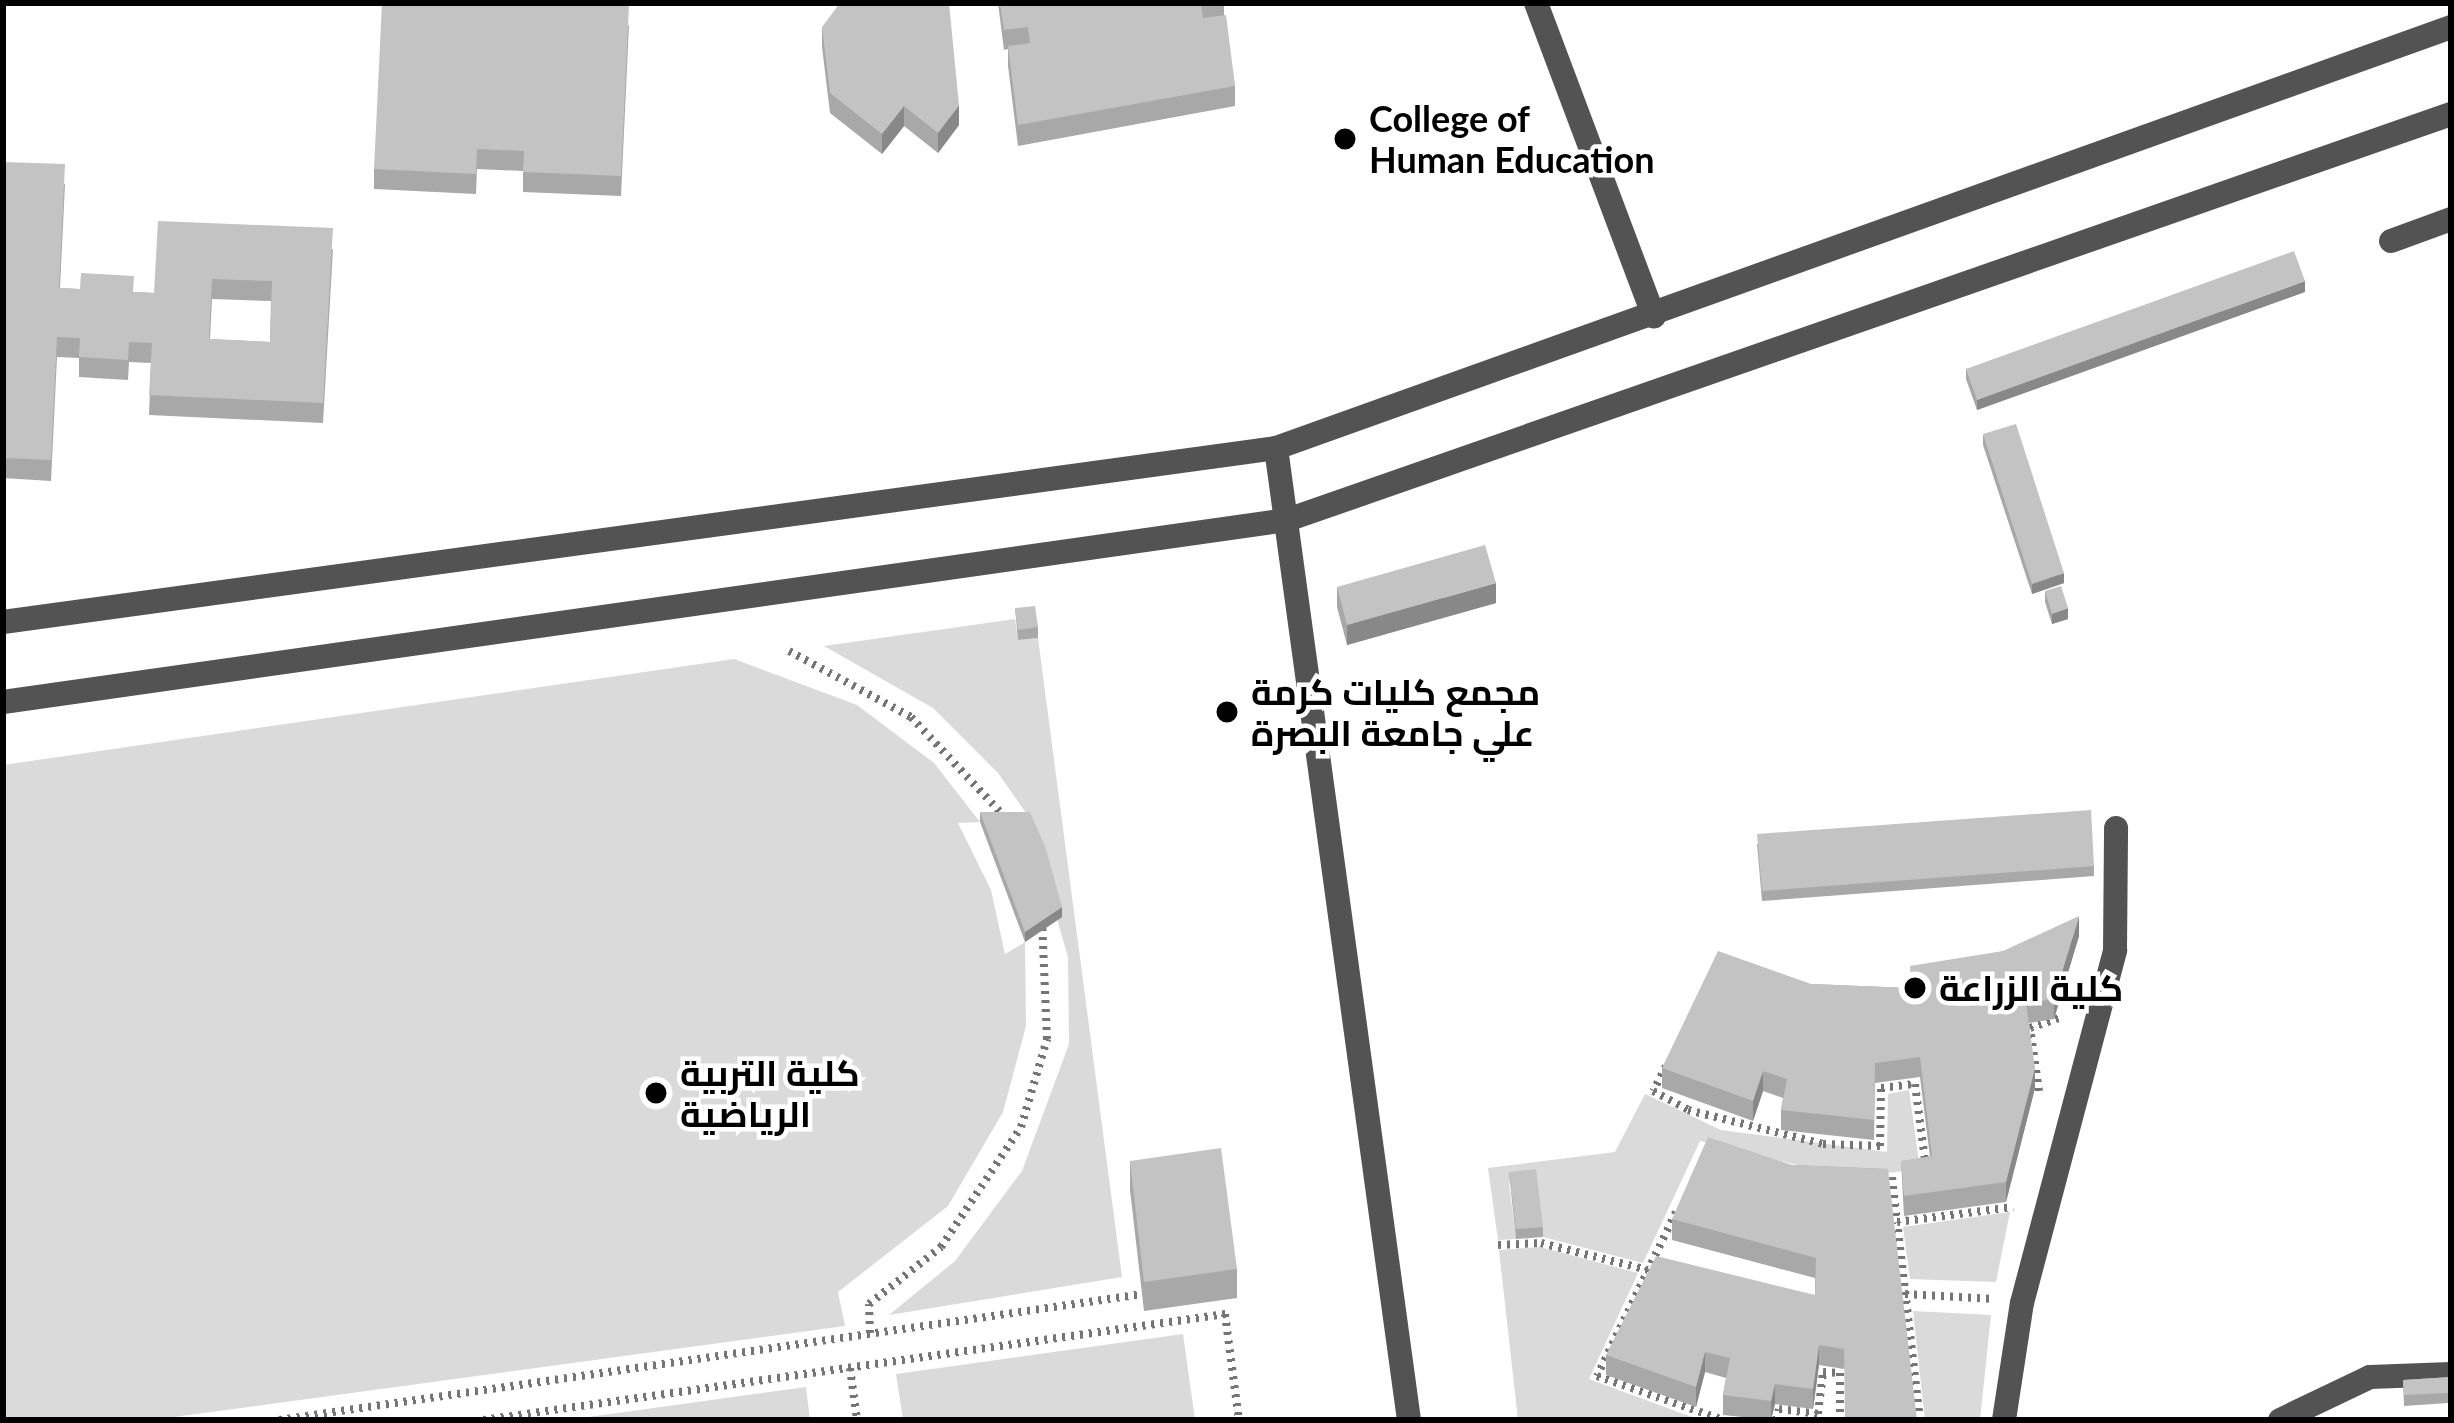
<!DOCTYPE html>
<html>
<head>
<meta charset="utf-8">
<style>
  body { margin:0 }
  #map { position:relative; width:2454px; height:1423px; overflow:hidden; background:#fff; font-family:Lato,Cairo,sans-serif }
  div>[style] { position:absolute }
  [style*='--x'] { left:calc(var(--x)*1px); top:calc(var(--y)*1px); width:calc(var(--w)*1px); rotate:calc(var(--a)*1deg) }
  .green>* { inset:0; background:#dadada }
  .path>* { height:8px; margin-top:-4px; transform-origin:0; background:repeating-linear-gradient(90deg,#757575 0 3px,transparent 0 9px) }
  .service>* { height:24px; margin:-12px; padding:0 12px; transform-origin:12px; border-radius:12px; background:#535353 }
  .minor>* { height:24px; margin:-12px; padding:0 12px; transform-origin:12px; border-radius:12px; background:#535353 }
  .wall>* { inset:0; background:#a8a8a8 }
  .shaded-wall>* { inset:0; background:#888 }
  .building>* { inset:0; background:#c3c3c3 }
  .dots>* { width:33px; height:33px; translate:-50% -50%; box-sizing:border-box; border:6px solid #fff; border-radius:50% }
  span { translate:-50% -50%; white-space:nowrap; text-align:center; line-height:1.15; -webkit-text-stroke:9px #fff; paint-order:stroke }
  .poi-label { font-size:36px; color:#000; font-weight:700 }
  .left { translate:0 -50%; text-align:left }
  .frame { position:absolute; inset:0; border:6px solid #000; pointer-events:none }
</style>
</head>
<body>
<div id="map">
  <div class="green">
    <div style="clip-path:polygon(1015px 619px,1018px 640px,1038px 638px,1122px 1277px,889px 1315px,955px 1261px,1022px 1171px,1069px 1044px,1068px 957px,1026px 813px,998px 773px,933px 708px,824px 646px)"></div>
    <div style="clip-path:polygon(734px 659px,857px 705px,934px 763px,980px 822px,958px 823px,991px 890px,1005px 954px,1025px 942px,1026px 1026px,1003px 1112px,948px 1206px,838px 1292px,845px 1326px,152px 1420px,3px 1420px,3px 765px)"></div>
    <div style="clip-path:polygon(1909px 1090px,1920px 1169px,1849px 1178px,1700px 1141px,1643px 1263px,1543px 1237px,1536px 1180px,1509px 1183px,1516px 1239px,1498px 1240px,1488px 1168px,1615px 1152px,1645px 1094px,1721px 1130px,1887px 1152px,1888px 1094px)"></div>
    <div style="clip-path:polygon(2010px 1212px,1996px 1282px,1910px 1279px,1903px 1227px)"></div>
    <div style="clip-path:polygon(1540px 1247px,1638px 1273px,1589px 1379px,1700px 1420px,1518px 1420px,1499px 1250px)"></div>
    <div style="clip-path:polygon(1913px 1311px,1991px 1315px,1980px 1420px,1925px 1420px)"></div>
    <div style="clip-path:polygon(1183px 1334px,1195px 1420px,903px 1420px,896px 1374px)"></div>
    <div style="clip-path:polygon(806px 1387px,810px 1420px,581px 1418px)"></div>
  </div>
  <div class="path">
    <div style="--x:789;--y:651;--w:139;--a:28.4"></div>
    <div style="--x:911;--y:717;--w:136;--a:46.8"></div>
    <div style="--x:1904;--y:997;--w:17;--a:-90"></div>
    <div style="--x:1904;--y:980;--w:16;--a:-7"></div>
    <div style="--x:1666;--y:1066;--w:28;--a:117"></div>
    <div style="--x:1653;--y:1091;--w:40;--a:28"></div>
    <div style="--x:1688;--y:1110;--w:139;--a:14.1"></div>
    <div style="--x:1823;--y:1144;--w:57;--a:2"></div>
    <div style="--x:1880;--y:1146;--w:58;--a:-89"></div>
    <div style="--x:1881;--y:1088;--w:34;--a:-7"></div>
    <div style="--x:1915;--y:1084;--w:84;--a:82.5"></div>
    <div style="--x:2039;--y:1091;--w:64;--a:-98.1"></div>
    <div style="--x:2030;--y:1028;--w:31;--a:-19"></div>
    <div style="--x:1892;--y:1177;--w:45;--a:83.7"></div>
    <div style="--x:1676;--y:1212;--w:182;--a:115.7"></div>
    <div style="--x:1597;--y:1376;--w:133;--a:19.2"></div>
    <div style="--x:1498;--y:1245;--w:43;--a:-2.7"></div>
    <div style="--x:1541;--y:1243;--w:110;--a:14.2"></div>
    <div style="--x:1905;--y:1294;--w:89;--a:3.2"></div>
    <div style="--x:870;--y:1333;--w:29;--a:-92"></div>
    <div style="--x:869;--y:1304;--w:92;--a:-38.4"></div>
    <div style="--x:941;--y:1247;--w:144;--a:-56.3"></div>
    <div style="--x:1021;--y:1127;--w:92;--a:-73.5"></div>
    <div style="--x:1047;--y:1039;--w:119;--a:-92.4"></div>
    <div style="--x:850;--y:1368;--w:52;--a:82.3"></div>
    <div style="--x:279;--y:1420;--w:873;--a:-8.3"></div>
    <div style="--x:483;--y:1420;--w:750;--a:-8.13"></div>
    <div style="--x:1225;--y:1314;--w:107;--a:82.5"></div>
    <div style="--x:1776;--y:1420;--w:11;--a:-75"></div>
    <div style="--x:1779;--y:1409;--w:39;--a:7"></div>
    <div style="--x:1818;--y:1414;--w:42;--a:-83.2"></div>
    <div style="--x:1823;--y:1372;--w:17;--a:3"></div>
    <div style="--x:1840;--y:1373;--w:47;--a:90"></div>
    <div style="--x:1920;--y:1420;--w:199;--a:-96.6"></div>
    <div style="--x:1897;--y:1222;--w:117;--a:-7.4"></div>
  </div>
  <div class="service">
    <div style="--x:2391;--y:241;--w:64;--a:-20.1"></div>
    <div style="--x:2004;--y:1420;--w:118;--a:-81.3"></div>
    <div style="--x:2022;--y:1303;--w:365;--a:-75.2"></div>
    <div style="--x:2115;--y:950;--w:122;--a:-89.5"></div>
    <div style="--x:2280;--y:1420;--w:100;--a:-25.5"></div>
    <div style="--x:2370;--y:1377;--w:81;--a:-2.1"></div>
  </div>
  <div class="minor">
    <div style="--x:1536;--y:3;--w:335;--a:69.4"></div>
    <div style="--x:1276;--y:448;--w:981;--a:82.21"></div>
    <div style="--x:3;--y:622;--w:1285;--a:-7.78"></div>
    <div style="--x:1276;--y:448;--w:1248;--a:-19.71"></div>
    <div style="--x:3;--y:702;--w:1297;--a:-8.07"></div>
    <div style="--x:1287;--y:520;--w:1233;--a:-19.23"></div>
  </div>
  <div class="wall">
    <div style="clip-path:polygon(998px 3px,1224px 3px,1224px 16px,1235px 86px,1235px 106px,1018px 146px,1008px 66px,1008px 49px,1004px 50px)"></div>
    <div style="clip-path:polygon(629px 25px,621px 196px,523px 192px,523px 171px,477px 169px,476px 194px,374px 189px,374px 169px)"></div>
    <div style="clip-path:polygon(822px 27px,959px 125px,938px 153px,904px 126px,882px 154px,830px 113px,822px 47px)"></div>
    <div style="clip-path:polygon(evenodd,3px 162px,65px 184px,60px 288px,154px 293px,333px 249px,323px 423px,149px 415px,151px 363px,129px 362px,128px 380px,79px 377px,79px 358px,57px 357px,51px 481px,3px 478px,3px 162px,212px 299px,271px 301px,270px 342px,210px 339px,212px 299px)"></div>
    <div style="clip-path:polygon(2305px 292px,1977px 410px,1966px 379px,1966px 369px)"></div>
    <div style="clip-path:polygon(1983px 434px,2064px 583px,2032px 594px,1983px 445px)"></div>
    <div style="clip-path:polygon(1337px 587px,1496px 603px,1347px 645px,1337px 607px)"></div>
    <div style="clip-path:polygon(2045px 591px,2068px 619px,2052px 624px,2045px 602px)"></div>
    <div style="clip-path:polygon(1015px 608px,1038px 627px,1038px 638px,1018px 640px)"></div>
    <div style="clip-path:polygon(980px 812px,1062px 917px,1025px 942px,980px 822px)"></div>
    <div style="clip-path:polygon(1757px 844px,2094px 866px,2094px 876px,1762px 901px)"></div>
    <div style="clip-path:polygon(2079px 936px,2054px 1019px,2029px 1023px,2035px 1088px,2006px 1202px,1904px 1216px,1901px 1161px,1930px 1157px,1920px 1077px,1875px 1083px,1874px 1140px,1781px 1130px,1781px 1110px,1783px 1098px,1763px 1091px,1753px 1121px,1662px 1088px,1662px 1068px,1811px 984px,1910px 988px,2003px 951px)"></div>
    <div style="clip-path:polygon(1130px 1161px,1237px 1269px,1237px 1298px,1144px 1311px,1130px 1190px)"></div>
    <div style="clip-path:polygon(1792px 1165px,1888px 1169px,1844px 1369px,1819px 1365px,1813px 1409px,1775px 1404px,1771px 1420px,1723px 1415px,1723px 1395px,1726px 1378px,1705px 1372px,1696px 1407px,1606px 1375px,1606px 1355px,1815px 1295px,1815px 1278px,1672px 1240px,1672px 1219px)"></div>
    <div style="clip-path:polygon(1509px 1172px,1543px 1227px,1543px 1237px,1516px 1239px)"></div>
    <div style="clip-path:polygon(2451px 1377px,2448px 1403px,2404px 1406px,2403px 1380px)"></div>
  </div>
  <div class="shaded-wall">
    <div style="clip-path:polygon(959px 105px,959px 125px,938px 153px,938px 133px)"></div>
    <div style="clip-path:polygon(904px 106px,904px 126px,882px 154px,882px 134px)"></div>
    <div style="clip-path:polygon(2305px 281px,2305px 292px,1977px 410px,1977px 400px)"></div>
    <div style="clip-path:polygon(2064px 573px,2064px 583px,2032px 594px,2032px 584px)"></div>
    <div style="clip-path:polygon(1496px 583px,1496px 603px,1347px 645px,1347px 625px)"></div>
    <div style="clip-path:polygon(2068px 608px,2068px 619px,2052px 624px,2052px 614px)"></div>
    <div style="clip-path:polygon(1062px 907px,1062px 917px,1025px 942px,1025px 932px)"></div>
    <div style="clip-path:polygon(2079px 916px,2079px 936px,2054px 1019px,2054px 999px)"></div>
    <div style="clip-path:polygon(2035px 1068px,2035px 1088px,2006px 1202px,2006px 1182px)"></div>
    <div style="clip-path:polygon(1763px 1071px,1763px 1091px,1753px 1121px,1753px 1101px)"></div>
    <div style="clip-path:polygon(1819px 1345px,1819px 1365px,1813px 1409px,1813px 1389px)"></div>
    <div style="clip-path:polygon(1705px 1352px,1705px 1372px,1696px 1407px,1696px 1387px)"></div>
    <div style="clip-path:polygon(1775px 1384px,1775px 1404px,1771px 1420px,1771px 1401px)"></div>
  </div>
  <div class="building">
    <div style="clip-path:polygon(382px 3px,582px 3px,629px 5px,621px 176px,523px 172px,524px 151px,477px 149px,476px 174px,374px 169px)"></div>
    <div style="clip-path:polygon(840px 3px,949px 3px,959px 105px,938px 133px,904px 106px,882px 134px,830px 93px,822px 27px)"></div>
    <div style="clip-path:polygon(1000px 3px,1201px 3px,1203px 18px,1226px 15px,1235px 86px,1018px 125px,1008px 46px,1030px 43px,1028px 27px,1004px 30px)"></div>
    <div style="clip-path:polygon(evenodd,3px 162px,65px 164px,59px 288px,80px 289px,81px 273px,134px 276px,133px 292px,154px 293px,158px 221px,333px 228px,323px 403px,149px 395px,152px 343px,129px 342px,128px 360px,79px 357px,80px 338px,57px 337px,51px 460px,3px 458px,3px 162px,212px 279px,272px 281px,270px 342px,209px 339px,212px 279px)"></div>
    <div style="clip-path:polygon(2294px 251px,2305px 281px,1977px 400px,1966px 369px)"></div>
    <div style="clip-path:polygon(2016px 424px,2064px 573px,2032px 584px,1983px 434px)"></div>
    <div style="clip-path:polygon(1485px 545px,1496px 583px,1347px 625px,1337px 587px)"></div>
    <div style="clip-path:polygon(2061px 586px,2068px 608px,2052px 614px,2045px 591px)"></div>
    <div style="clip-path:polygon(1035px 606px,1038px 627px,1018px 630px,1015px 608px)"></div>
    <div style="clip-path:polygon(2091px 810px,2094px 866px,1762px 891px,1757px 834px)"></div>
    <div style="clip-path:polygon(980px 812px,1030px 812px,1046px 849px,1062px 907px,1025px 932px)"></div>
    <div style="clip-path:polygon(2079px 916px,2054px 999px,2026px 1003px,2035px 1068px,2006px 1182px,1904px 1196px,1901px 1161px,1932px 1156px,1920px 1057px,1875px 1063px,1874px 1120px,1781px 1110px,1787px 1079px,1763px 1071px,1753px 1101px,1662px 1068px,1718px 951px,1811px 984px,1911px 988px,1910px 966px,2003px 951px)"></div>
    <div style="clip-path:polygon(1708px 1137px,1792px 1165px,1888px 1169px,1917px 1420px,1845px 1420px,1844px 1349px,1819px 1345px,1813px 1389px,1775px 1384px,1771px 1401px,1723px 1395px,1730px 1358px,1705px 1352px,1696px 1387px,1606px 1355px,1656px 1256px,1815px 1295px,1816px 1258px,1672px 1219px)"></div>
    <div style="clip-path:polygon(1221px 1148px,1237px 1269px,1144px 1282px,1130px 1161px)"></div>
    <div style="clip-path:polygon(1536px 1169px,1543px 1227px,1516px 1229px,1509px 1172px)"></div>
    <div style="clip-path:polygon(2451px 1377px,2451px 1420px,2449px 1420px,2448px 1393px,2404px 1395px,2403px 1380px)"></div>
  </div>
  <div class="dots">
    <div style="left:1345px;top:139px;background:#000"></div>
    <div style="left:1227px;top:712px;background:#000"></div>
    <div style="left:1915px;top:988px;background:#000"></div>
    <div style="left:656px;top:1093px;background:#000"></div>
  </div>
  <div class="poi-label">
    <span class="left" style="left:1369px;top:139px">College of<br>Human Education</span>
    <span class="left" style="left:1251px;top:712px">مجمع كليات كرمة<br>علي جامعة البصرة</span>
    <span class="left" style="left:1939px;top:988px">كلية الزراعة</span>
    <span class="left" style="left:680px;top:1093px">كلية التربية<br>الرياضية</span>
  </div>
  <div class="frame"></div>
</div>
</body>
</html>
